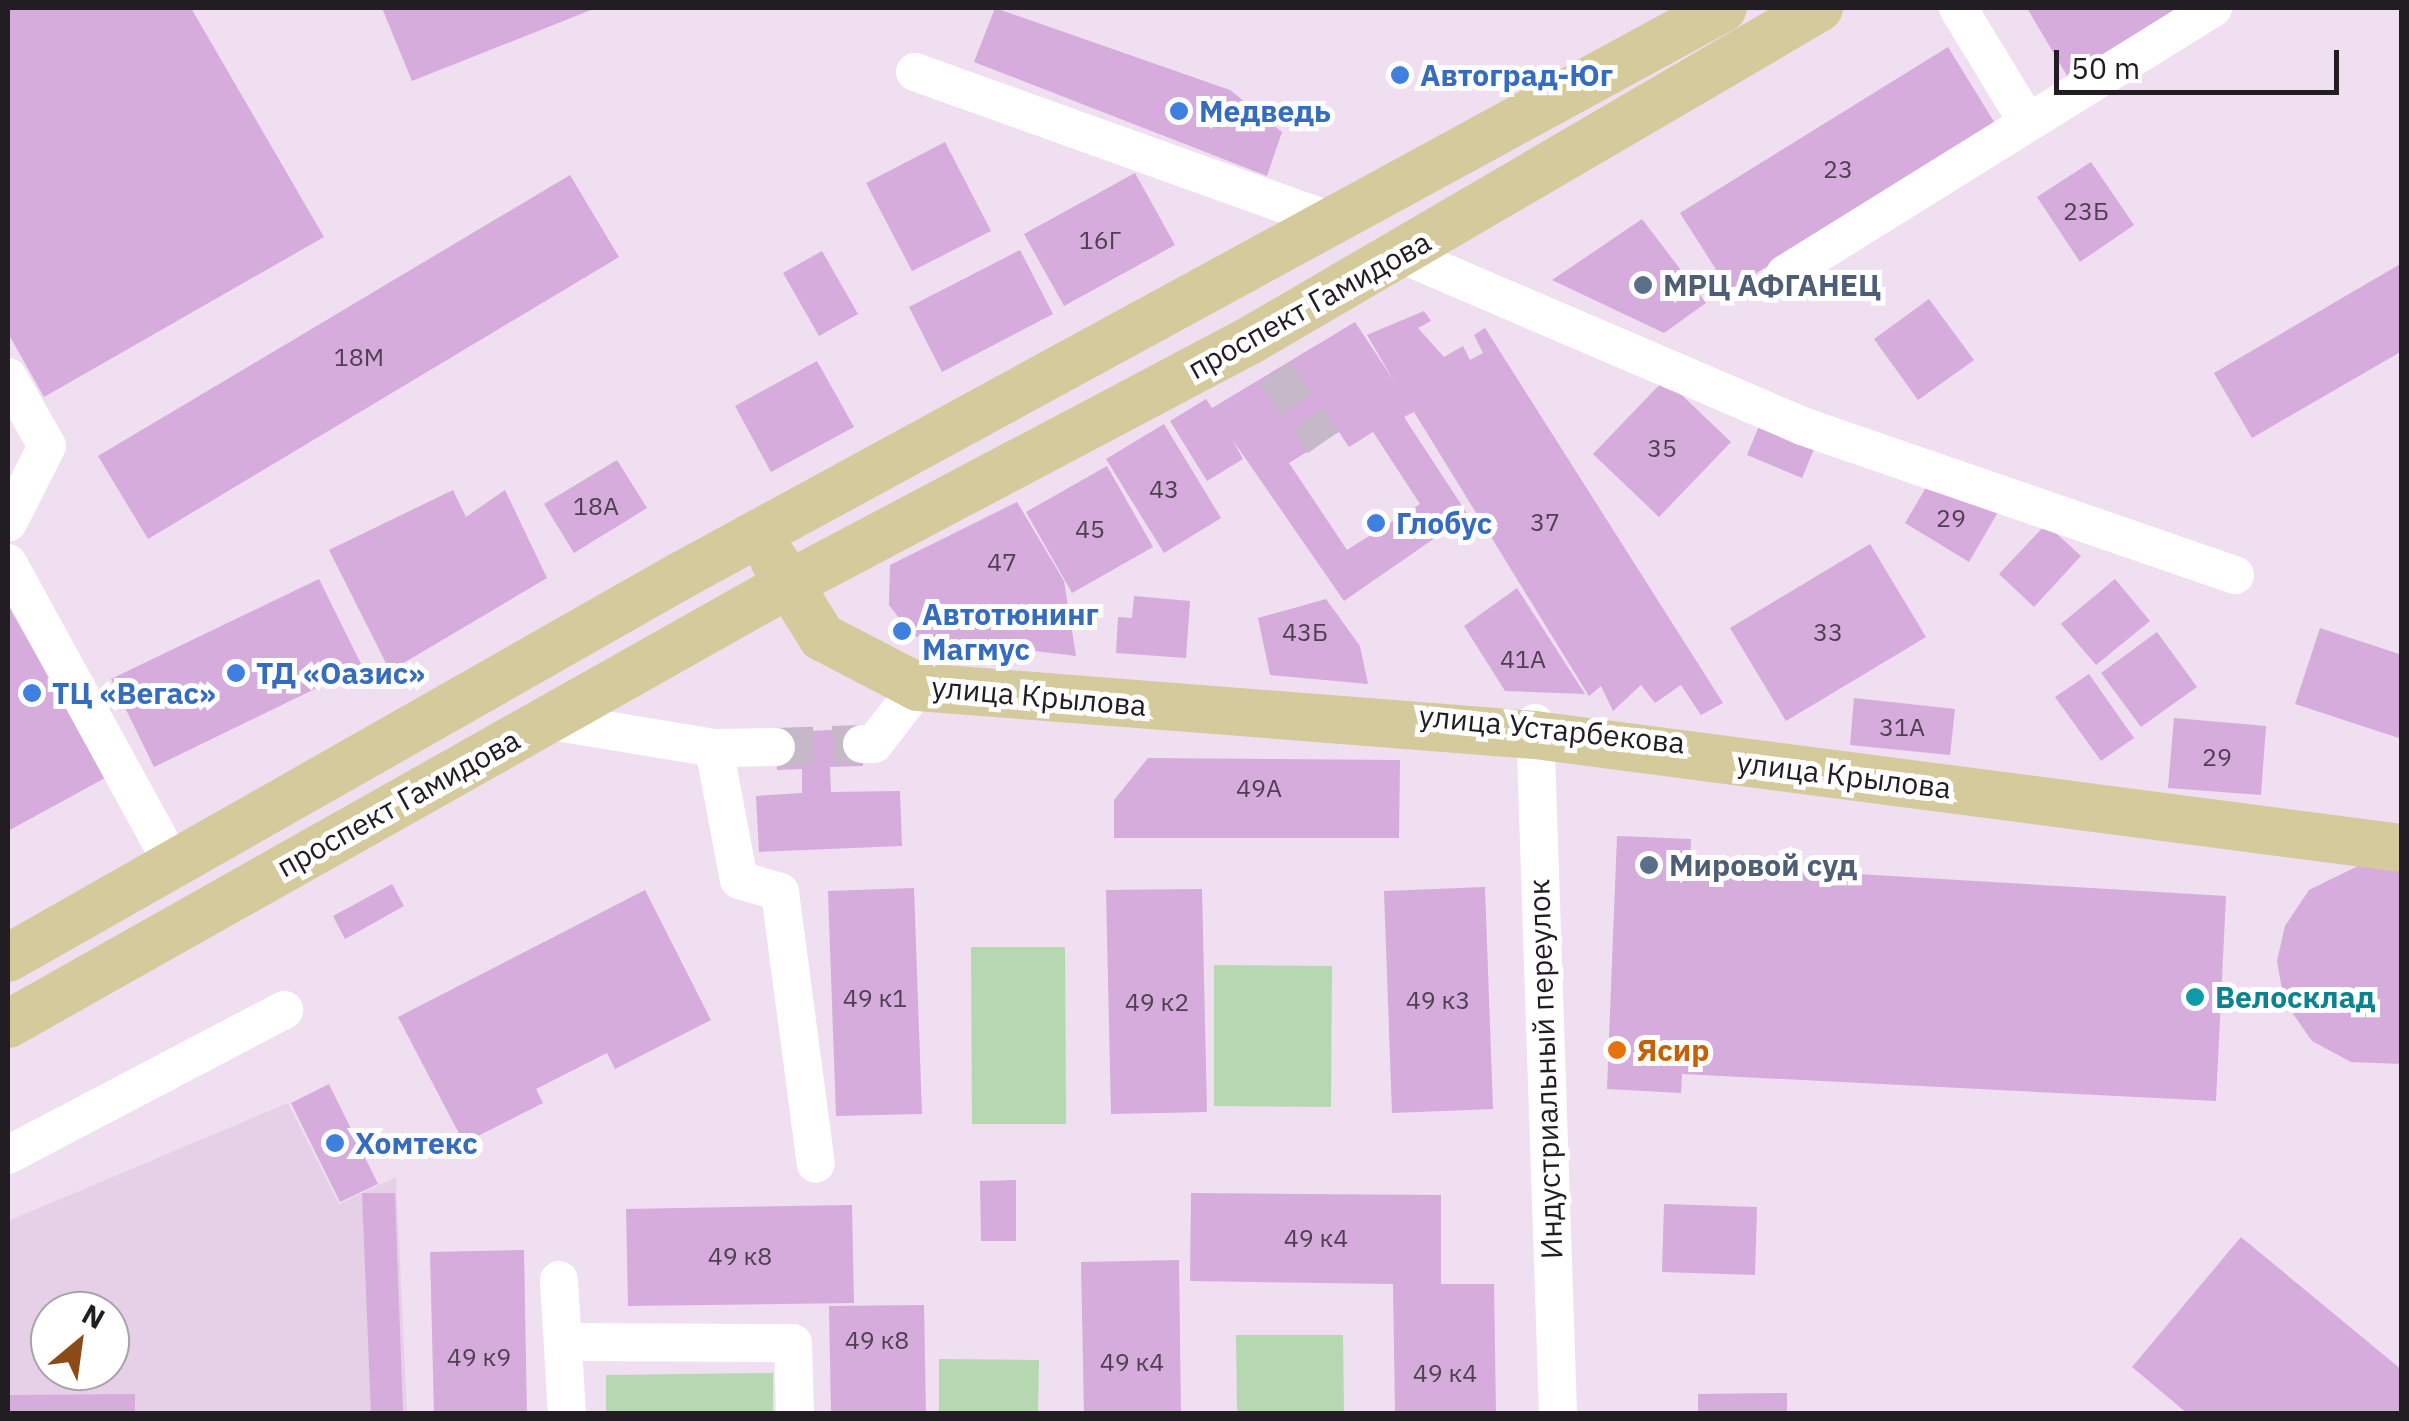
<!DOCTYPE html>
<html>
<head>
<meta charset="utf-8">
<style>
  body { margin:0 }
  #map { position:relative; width:2409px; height:1421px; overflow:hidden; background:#efdff1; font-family:"IBM Plex Sans",sans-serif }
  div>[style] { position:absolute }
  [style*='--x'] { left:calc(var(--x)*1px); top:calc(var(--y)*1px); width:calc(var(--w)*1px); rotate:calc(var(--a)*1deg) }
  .built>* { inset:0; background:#e5d0e8 }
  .green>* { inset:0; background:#b5d8b1 }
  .building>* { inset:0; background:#d5acdc }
  .minor-tunnel>* { height:38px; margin-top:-19px; transform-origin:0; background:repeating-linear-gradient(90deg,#c6b8c8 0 38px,transparent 0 57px) }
  .minor>* { height:38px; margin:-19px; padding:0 19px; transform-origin:19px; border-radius:19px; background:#fff }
  .major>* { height:48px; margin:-24px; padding:0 24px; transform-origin:24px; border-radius:24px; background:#d5ca9c }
  .dots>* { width:28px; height:28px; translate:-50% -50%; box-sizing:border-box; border:5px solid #fff; border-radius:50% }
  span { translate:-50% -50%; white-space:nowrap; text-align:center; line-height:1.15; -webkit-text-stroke:10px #fff; paint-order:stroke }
  .number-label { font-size:25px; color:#4f4051 }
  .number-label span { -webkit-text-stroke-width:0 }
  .shop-label { font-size:30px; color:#366cbe; font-weight:700 }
  .left { translate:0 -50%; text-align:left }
  .service-label { font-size:30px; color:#4e5e75; font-weight:700 }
  .street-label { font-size:30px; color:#221c23 }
  .culture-label { font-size:30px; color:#0d838f; font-weight:700 }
  .food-label { font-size:30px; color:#c56008; font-weight:700 }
  .frame { position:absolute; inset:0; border:10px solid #221c23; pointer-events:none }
  .north { position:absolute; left:30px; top:1291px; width:100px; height:100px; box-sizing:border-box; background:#fff; border:2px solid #a7a4a7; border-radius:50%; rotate:29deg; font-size:28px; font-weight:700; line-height:40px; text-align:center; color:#221c23 }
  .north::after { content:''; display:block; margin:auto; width:35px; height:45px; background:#8c4a16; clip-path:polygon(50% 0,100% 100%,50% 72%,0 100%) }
  .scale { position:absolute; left:2054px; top:50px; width:285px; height:45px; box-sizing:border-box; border:5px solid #221c23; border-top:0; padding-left:12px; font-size:30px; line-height:35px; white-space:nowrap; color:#221c23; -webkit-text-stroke:8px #fff; paint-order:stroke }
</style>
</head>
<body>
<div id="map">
  <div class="built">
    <div style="clip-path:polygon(evenodd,288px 1103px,339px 1204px,396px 1177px,407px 1413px,8px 1413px,8px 1221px,288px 1103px,50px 1311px,110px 1311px,110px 1371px,50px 1371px,50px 1311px)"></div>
  </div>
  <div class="green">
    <div style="clip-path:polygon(971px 947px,1065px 947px,1066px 1124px,972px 1124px)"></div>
    <div style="clip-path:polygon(1214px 965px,1332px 966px,1331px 1107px,1214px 1106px)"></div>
    <div style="clip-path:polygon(1236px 1335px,1343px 1335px,1344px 1413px,1237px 1413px)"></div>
    <div style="clip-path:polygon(939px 1359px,1039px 1360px,1038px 1413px,939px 1413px)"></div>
    <div style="clip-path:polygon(773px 1373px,773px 1413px,606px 1413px,606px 1375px)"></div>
  </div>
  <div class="building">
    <div style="clip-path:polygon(8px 8px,191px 8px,324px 237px,44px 397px,8px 333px)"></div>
    <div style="clip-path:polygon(382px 8px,596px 8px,412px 81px)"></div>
    <div style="clip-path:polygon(995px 8px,1230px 90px,1282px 132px,1267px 176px,974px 62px)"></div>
    <div style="clip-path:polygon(2027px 8px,2191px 8px,2069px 79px)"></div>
    <div style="clip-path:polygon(1948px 47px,1996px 125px,1729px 290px,1680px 213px)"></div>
    <div style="clip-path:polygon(945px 142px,991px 231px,912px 271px,866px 183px)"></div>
    <div style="clip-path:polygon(2091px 162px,2134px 225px,2080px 262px,2037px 197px)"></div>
    <div style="clip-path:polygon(1135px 173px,1175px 245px,1064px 306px,1024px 234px)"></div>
    <div style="clip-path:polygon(570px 175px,619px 257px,148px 539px,98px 456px)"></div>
    <div style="clip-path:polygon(1642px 219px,1706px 303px,1664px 333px,1552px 280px)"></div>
    <div style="clip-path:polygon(1020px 250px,1053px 314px,942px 372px,909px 307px)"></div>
    <div style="clip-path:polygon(822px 251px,858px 314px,819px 336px,783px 273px)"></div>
    <div style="clip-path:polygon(2402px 263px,2402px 351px,2252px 438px,2214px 373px)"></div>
    <div style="clip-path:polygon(1929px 299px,1974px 360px,1918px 400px,1874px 339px)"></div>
    <div style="clip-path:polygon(evenodd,1424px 311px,1431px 321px,1418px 328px,1444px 357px,1463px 346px,1470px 360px,1483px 353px,1474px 335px,1485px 328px,1723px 703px,1701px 715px,1681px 685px,1655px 703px,1641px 685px,1613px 711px,1601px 686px,1589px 696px,1414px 412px,1404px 417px,1468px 515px,1344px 601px,1232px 439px,1243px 459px,1207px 481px,1170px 421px,1206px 399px,1212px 408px,1355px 322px,1394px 381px,1367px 335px,1424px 311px,1339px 432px,1349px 447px,1373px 432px,1420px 504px,1347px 550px,1289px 463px,1339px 432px)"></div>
    <div style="clip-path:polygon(817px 361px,854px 427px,771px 472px,735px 406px)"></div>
    <div style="clip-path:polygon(1665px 379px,1731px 442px,1659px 517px,1593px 454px)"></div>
    <div style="clip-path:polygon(1762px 419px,1817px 442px,1802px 478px,1747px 455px)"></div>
    <div style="clip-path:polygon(1164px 424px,1221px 518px,1164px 553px,1106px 459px)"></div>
    <div style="clip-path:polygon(617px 460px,647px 508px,574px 553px,544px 504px)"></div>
    <div style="clip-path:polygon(1107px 466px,1153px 547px,1072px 593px,1026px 512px)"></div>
    <div style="clip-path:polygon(1934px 474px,1998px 512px,1969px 562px,1905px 523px)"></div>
    <div style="clip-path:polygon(453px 490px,466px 517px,505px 490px,547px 578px,390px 671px,329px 550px)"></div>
    <div style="clip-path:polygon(1017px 502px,1064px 581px,1076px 656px,913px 636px,889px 605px,890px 565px)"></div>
    <div style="clip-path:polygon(2046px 524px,2081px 556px,2034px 607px,1999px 574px)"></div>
    <div style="clip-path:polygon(1870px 544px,1926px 637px,1786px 721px,1730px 628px)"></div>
    <div style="clip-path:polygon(319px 579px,362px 666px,154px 767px,111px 679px)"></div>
    <div style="clip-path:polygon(2115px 579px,2150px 621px,2096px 665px,2061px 624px)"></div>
    <div style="clip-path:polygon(1517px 588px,1585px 694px,1505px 691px,1464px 626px)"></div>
    <div style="clip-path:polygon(1134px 596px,1190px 601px,1186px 658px,1116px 653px,1118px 617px,1132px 618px)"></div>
    <div style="clip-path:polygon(1326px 599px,1360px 646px,1368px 684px,1270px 675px,1258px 618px)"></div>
    <div style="clip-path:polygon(8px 605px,105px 778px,8px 831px)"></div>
    <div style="clip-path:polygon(2320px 628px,2402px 655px,2402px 739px,2295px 704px)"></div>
    <div style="clip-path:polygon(2157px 632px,2197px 687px,2141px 727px,2101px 673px)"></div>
    <div style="clip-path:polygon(2089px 674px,2134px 738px,2101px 761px,2055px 697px)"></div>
    <div style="clip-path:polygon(1854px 698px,1955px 709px,1950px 755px,1850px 745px)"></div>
    <div style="clip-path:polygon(2174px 718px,2266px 726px,2261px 795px,2168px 788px)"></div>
    <div style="clip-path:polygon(862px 729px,863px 766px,830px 767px,831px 792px,900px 791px,902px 846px,759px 852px,756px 796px,802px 793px,802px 769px,777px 770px,775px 732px)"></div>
    <div style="clip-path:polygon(1148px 758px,1400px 760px,1399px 838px,1114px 838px,1114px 800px)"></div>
    <div style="clip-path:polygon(1617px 836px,1691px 839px,1690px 864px,2226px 896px,2216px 1101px,1682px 1074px,1681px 1093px,1607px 1089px)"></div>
    <div style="clip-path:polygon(2360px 865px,2402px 867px,2402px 1064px,2351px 1062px,2312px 1041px,2284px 1001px,2277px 961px,2285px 926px,2309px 890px)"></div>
    <div style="clip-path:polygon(392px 884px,404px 906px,345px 939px,333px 916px)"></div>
    <div style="clip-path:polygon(1485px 887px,1493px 1109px,1392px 1113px,1384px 891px)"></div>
    <div style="clip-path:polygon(914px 888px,922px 1114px,836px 1116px,828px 891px)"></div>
    <div style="clip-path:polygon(1202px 889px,1207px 1112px,1111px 1114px,1106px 890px)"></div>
    <div style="clip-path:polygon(645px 890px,711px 1020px,615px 1069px,607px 1053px,536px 1089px,543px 1103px,464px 1143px,398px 1017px)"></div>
    <div style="clip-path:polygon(329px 1084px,378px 1184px,340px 1202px,291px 1103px)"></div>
    <div style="clip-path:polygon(1016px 1180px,1016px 1241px,981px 1241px,980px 1181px)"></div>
    <div style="clip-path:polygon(362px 1193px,395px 1193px,403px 1414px,371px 1414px)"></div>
    <div style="clip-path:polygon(1191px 1193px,1441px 1195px,1441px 1284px,1494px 1284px,1496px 1414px,1395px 1414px,1393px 1284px,1190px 1281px)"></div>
    <div style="clip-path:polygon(1664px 1204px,1757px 1207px,1755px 1275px,1662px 1272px)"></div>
    <div style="clip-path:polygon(852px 1205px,854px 1303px,628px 1306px,626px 1209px)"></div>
    <div style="clip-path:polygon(2241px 1237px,2402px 1370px,2402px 1414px,2188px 1414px,2132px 1367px)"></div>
    <div style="clip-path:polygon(524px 1250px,527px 1414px,434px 1414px,430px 1252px)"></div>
    <div style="clip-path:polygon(1179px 1260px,1181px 1414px,1084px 1414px,1081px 1262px)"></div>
    <div style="clip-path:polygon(924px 1305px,926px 1414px,831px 1414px,829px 1306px)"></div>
    <div style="clip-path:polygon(1787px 1393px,1787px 1414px,1698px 1414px,1698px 1394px)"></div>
    <div style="clip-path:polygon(135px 1394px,135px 1414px,8px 1414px,8px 1395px)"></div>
  </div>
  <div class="minor-tunnel">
    <div style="--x:1274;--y:373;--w:85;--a:54.6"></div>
    <div style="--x:776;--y:747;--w:86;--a:-2"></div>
  </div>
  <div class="minor">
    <div style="--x:1958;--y:8;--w:129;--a:58.7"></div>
    <div style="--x:915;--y:72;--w:443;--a:19.7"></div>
    <div style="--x:1401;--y:254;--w:436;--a:23.2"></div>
    <div style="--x:1802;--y:426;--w:458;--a:19"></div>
    <div style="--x:1785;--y:274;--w:504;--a:-31.86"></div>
    <div style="--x:8;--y:377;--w:79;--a:60.5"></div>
    <div style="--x:47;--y:446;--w:86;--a:116.9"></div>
    <div style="--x:8;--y:563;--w:345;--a:61.3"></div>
    <div style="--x:545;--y:720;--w:171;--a:9.4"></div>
    <div style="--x:714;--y:748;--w:62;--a:-0.9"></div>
    <div style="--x:1535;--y:723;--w:691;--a:88.09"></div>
    <div style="--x:862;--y:744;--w:12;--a:0"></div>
    <div style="--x:874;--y:744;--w:83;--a:-52.3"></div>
    <div style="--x:714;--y:748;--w:134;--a:79.3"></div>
    <div style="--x:739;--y:880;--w:43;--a:16.3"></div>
    <div style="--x:780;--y:892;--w:274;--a:82.5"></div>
    <div style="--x:8;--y:1155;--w:312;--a:-27.7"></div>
    <div style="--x:559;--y:1280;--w:134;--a:86.6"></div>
    <div style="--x:565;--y:1342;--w:228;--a:0.3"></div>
    <div style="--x:793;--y:1343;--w:71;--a:88.4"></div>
  </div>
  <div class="major">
    <div style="--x:774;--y:560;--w:91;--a:58.1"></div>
    <div style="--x:822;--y:637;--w:108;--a:27.5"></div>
    <div style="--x:918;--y:687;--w:619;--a:4.45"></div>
    <div style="--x:1535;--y:735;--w:874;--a:7.43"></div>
    <div style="--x:8;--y:958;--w:777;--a:-29.6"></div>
    <div style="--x:684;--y:574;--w:1183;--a:-28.58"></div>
    <div style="--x:8;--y:1024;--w:896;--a:-29.4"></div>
    <div style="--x:789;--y:584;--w:520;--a:-27.85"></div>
    <div style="--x:1249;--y:341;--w:660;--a:-30.29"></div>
  </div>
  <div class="dots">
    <div style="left:1400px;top:75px;background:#3f7fe0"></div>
    <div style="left:1179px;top:111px;background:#3f7fe0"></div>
    <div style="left:1643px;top:285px;background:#5c6f8a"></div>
    <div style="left:1376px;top:523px;background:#3f7fe0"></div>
    <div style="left:902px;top:631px;background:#3f7fe0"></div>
    <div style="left:236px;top:673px;background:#3f7fe0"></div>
    <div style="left:32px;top:693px;background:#3f7fe0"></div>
    <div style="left:1649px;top:865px;background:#5c6f8a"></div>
    <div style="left:2195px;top:997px;background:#0f9aa8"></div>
    <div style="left:1617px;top:1050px;background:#e8710a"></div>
    <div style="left:335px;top:1143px;background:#3f7fe0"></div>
  </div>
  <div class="number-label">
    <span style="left:1838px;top:169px">23</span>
    <span style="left:2086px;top:211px">23Б</span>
    <span style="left:1100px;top:240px">16Г</span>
    <span style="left:359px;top:357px">18М</span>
    <span style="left:1662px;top:448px">35</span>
    <span style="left:1164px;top:489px">43</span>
    <span style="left:596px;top:506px">18А</span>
    <span style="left:1951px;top:518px">29</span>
    <span style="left:1545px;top:522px">37</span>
    <span style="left:1090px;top:529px">45</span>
    <span style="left:1002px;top:562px">47</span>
    <span style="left:1305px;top:632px">43Б</span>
    <span style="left:1828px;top:632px">33</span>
    <span style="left:1523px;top:659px">41А</span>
    <span style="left:1902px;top:727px">31А</span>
    <span style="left:2217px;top:757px">29</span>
    <span style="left:1259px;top:788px">49А</span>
    <span style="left:875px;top:998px">49 к1</span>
    <span style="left:1438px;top:1000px">49 к3</span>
    <span style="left:1157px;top:1002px">49 к2</span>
    <span style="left:1316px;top:1238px">49 к4</span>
    <span style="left:740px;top:1256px">49 к8</span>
    <span style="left:877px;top:1340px">49 к8</span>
    <span style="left:479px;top:1357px">49 к9</span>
    <span style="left:1132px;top:1362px">49 к4</span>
    <span style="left:1445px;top:1373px">49 к4</span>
  </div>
  <div class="shop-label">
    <span class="left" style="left:1420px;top:75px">Автоград-Юг</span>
    <span class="left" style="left:1199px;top:111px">Медведь</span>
    <span class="left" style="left:1396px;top:523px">Глобус</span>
    <span class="left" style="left:922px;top:631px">Автотюнинг<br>Магмус</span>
    <span class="left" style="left:256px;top:673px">ТД «Оазис»</span>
    <span class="left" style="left:52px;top:693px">ТЦ «Вегас»</span>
    <span class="left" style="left:355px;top:1143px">Хомтекс</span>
  </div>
  <div class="service-label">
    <span class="left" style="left:1663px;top:285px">МРЦ АФГАНЕЦ</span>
    <span class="left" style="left:1669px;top:865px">Мировой суд</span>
  </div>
  <div class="street-label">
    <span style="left:1309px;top:305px;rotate:-29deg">проспект Гамидова</span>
    <span style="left:1039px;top:696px;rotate:5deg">улица Крылова</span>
    <span style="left:1552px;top:729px;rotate:6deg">улица Устарбекова</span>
    <span style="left:1844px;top:775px;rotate:7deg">улица Крылова</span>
    <span style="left:398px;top:803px;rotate:-29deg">проспект Гамидова</span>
    <span style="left:1545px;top:1069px;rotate:-92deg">Индустриальный переулок</span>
  </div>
  <div class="culture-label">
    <span class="left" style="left:2215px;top:997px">Велосклад</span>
  </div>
  <div class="food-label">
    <span class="left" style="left:1637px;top:1050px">Ясир</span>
  </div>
  <div class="frame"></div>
  <div class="north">N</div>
  <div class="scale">50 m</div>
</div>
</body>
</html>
